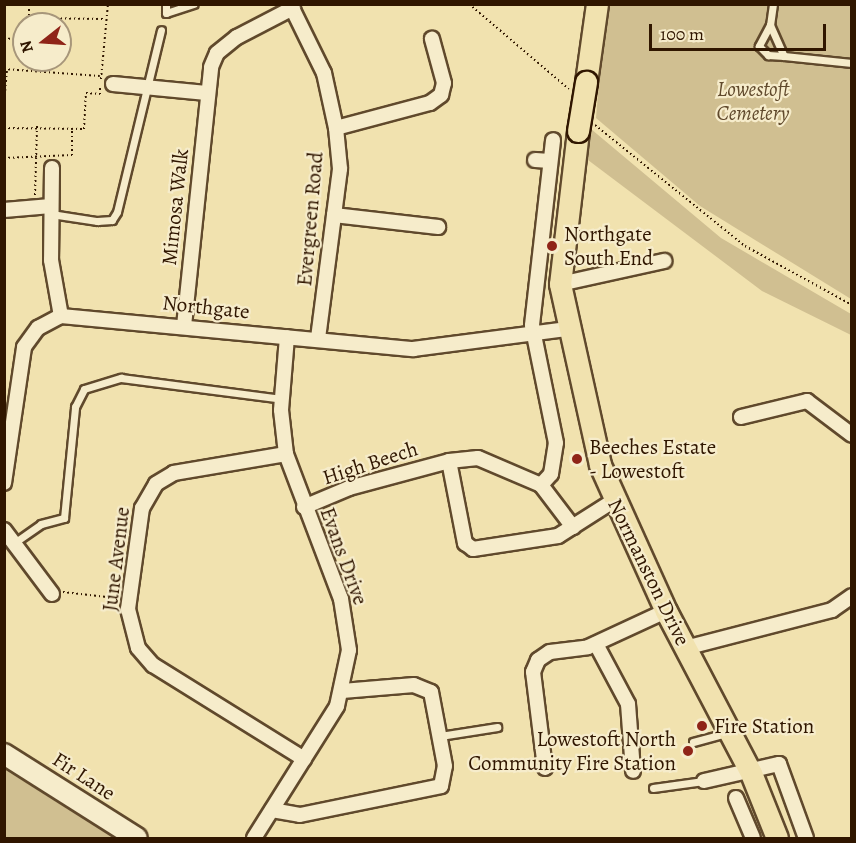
<!DOCTYPE html>
<html>
<head>
<meta charset="utf-8">
<style>
  body { margin:0 }
  #map { position:relative; width:856px; height:843px; overflow:hidden; background:#f1e2af; font-family:Alegreya,serif }
  div>[style] { position:absolute }
  [style*='--x'] { left:calc(var(--x)*1px); top:calc(var(--y)*1px); width:calc(var(--w)*1px); rotate:calc(var(--a)*1deg) }
  .green>* { inset:0; background:#d0bf91 }
  .path>* { height:2px; margin-top:-1px; transform-origin:0; background:repeating-linear-gradient(90deg,#301600 0 1.5px,transparent 0 4.5px) }
  .roads { filter:drop-shadow(2px 0 #60492c) drop-shadow(-2px 0 #60492c) drop-shadow(0 2px #60492c) drop-shadow(0 -2px #60492c) }
  .lane>* { height:7px; margin:-3.5px; padding:0 3.5px; transform-origin:3.5px; border-radius:3.5px; background:#f6eccb }
  .street>* { height:14px; margin:-7px; padding:0 7px; transform-origin:7px; border-radius:7px; background:#f6eccb }
  .secondary>* { height:20px; margin:-10px; padding:0 10px; transform-origin:10px; border-radius:10px; background:#f6eccb }
  .primary>* { height:21px; margin:-10.5px; padding:0 10.5px; transform-origin:10.5px; border-radius:10.5px; background:#f1e2af }
  .bridges { filter:drop-shadow(2px 0 #301600) drop-shadow(-2px 0 #301600) drop-shadow(0 2px #301600) drop-shadow(0 -2px #301600) }
  .primary-bridge>* { height:21px; margin:-10.5px; padding:0 10.5px; transform-origin:10.5px; border-radius:10.5px; background:#f1e2af }
  .dots>* { width:16px; height:16px; translate:-50% -50%; box-sizing:border-box; border:3px solid #f6eccb; border-radius:50% }
  span { translate:-50% -50%; white-space:nowrap; text-align:center; line-height:1.15; -webkit-text-stroke:4.5px #f6eccb; paint-order:stroke }
  .park-label { font-size:21px; color:#60492c; font-style:italic }
  .street-label { font-size:21px; color:#301600 }
  .poi-label { font-size:21px; color:#301600 }
  .left { translate:0 -50%; text-align:left }
  .right { translate:-100% -50%; text-align:right }
  .frame { position:absolute; inset:0; border:6px solid #301600; pointer-events:none }
  .north { position:absolute; left:12px; top:12px; width:60px; height:60px; box-sizing:border-box; background:#f6eccb; border:2px solid #a7967a; border-radius:50%; rotate:253deg; font-size:16px; font-weight:700; line-height:24px; text-align:center; color:#301600 }
  .north::after { content:''; display:block; margin:auto; width:21px; height:27px; background:#8f2418; clip-path:polygon(50% 0,100% 100%,50% 72%,0 100%) }
  .scale { position:absolute; left:649px; top:24px; width:177px; height:27px; box-sizing:border-box; border:3px solid #301600; border-top:0; padding-left:8px; font-size:18px; line-height:21px; white-space:nowrap; color:#301600; -webkit-text-stroke:4px #f6eccb; paint-order:stroke }
</style>
</head>
<body>
<div id="map">
  <div class="green">
    <div style="clip-path:polygon(605px 5px,851px 5px,851px 299px,700px 206px,596px 118px)"></div>
    <div style="clip-path:polygon(591px 129px,721px 238px,851px 314px,851px 335px,762px 291px,588px 160px)"></div>
    <div style="clip-path:polygon(5px 770px,120px 838px,5px 838px)"></div>
  </div>
  <div class="path">
    <div style="--x:469;--y:4;--w:131;--a:40.4"></div>
    <div style="--x:29;--y:18;--w:75;--a:0.8"></div>
    <div style="--x:29;--y:24;--w:20;--a:-90"></div>
    <div style="--x:4;--y:39;--w:20;--a:-3"></div>
    <div style="--x:4;--y:69;--w:96;--a:4.2"></div>
    <div style="--x:101;--y:79;--w:75;--a:-84.7"></div>
    <div style="--x:4;--y:104;--w:34;--a:-85"></div>
    <div style="--x:595;--y:125;--w:193;--a:38.9"></div>
    <div style="--x:745;--y:246;--w:122;--a:28.9"></div>
    <div style="--x:4;--y:128;--w:80;--a:0.7"></div>
    <div style="--x:84;--y:129;--w:36;--a:-87"></div>
    <div style="--x:86;--y:93;--w:14;--a:4"></div>
    <div style="--x:100;--y:94;--w:6;--a:-90"></div>
    <div style="--x:4;--y:158;--w:68;--a:-2.5"></div>
    <div style="--x:72;--y:155;--w:26;--a:-90"></div>
    <div style="--x:35;--y:195;--w:69;--a:-88.3"></div>
    <div style="--x:63;--y:592;--w:53;--a:6.5"></div>
  </div>
  <div class="roads">
    <div class="lane">
      <div style="--x:166;--y:4;--w:9;--a:90"></div>
      <div style="--x:166;--y:13;--w:29;--a:-18"></div>
      <div style="--x:773;--y:4;--w:21;--a:98"></div>
      <div style="--x:770;--y:25;--w:34;--a:66"></div>
      <div style="--x:784;--y:56;--w:68;--a:5.9"></div>
      <div style="--x:770;--y:25;--w:24;--a:118"></div>
      <div style="--x:759;--y:46;--w:13;--a:45"></div>
      <div style="--x:768;--y:55;--w:16;--a:4"></div>
      <div style="--x:51;--y:214;--w:47;--a:8.7"></div>
      <div style="--x:97;--y:221;--w:15;--a:-4"></div>
      <div style="--x:112;--y:220;--w:9;--a:-58"></div>
      <div style="--x:117;--y:212;--w:187;--a:-76.4"></div>
      <div style="--x:14;--y:543;--w:33;--a:-35"></div>
      <div style="--x:41;--y:524;--w:24;--a:-15"></div>
      <div style="--x:64;--y:518;--w:112;--a:-84.3"></div>
      <div style="--x:75;--y:407;--w:20;--a:-63"></div>
      <div style="--x:84;--y:389;--w:39;--a:-17"></div>
      <div style="--x:121;--y:378;--w:162;--a:7.4"></div>
      <div style="--x:440;--y:736;--w:58;--a:-9"></div>
      <div style="--x:693;--y:742;--w:35;--a:-15"></div>
      <div style="--x:653;--y:788;--w:51;--a:-7.8"></div>
    </div>
    <div class="street">
      <div style="--x:290;--y:4;--w:77;--a:63.8"></div>
      <div style="--x:324;--y:73;--w:56;--a:77.7"></div>
      <div style="--x:336;--y:128;--w:41;--a:84.4"></div>
      <div style="--x:340;--y:169;--w:170;--a:97.4"></div>
      <div style="--x:113;--y:84;--w:94;--a:5.5"></div>
      <div style="--x:336;--y:128;--w:97;--a:-14.9"></div>
      <div style="--x:430;--y:103;--w:14;--a:-36"></div>
      <div style="--x:441;--y:95;--w:12;--a:-76"></div>
      <div style="--x:444;--y:83;--w:46;--a:-105.3"></div>
      <div style="--x:535;--y:160;--w:15;--a:4"></div>
      <div style="--x:52;--y:168;--w:92;--a:90.6"></div>
      <div style="--x:51;--y:260;--w:57;--a:79.9"></div>
      <div style="--x:4;--y:210;--w:47;--a:-4.9"></div>
      <div style="--x:334;--y:215;--w:105;--a:6.6"></div>
      <div style="--x:560;--y:284;--w:107;--a:-12.5"></div>
      <div style="--x:184;--y:326;--w:260;--a:-84"></div>
      <div style="--x:211;--y:67;--w:15;--a:-67"></div>
      <div style="--x:217;--y:53;--w:26;--a:-39"></div>
      <div style="--x:237;--y:37;--w:63;--a:-27.4"></div>
      <div style="--x:741;--y:417;--w:68;--a:-13.6"></div>
      <div style="--x:807;--y:401;--w:56;--a:37.1"></div>
      <div style="--x:286;--y:454;--w:114;--a:170.4"></div>
      <div style="--x:174;--y:473;--w:21;--a:149"></div>
      <div style="--x:156;--y:484;--w:28;--a:120"></div>
      <div style="--x:142;--y:508;--w:102;--a:97.9"></div>
      <div style="--x:128;--y:609;--w:40;--a:75.6"></div>
      <div style="--x:138;--y:648;--w:23;--a:49"></div>
      <div style="--x:153;--y:665;--w:178;--a:31.9"></div>
      <div style="--x:449;--y:461;--w:84;--a:79"></div>
      <div style="--x:465;--y:543;--w:10;--a:37"></div>
      <div style="--x:473;--y:549;--w:86;--a:-8.7"></div>
      <div style="--x:558;--y:536;--w:65;--a:-32.5"></div>
      <div style="--x:4;--y:483;--w:137;--a:-81.6"></div>
      <div style="--x:24;--y:347;--w:24;--a:-54"></div>
      <div style="--x:38;--y:328;--w:26;--a:-28"></div>
      <div style="--x:61;--y:316;--w:354;--a:5.4"></div>
      <div style="--x:413;--y:349;--w:154;--a:-7.4"></div>
      <div style="--x:541;--y:485;--w:15;--a:-48"></div>
      <div style="--x:551;--y:474;--w:31;--a:-81"></div>
      <div style="--x:556;--y:443;--w:120;--a:-101.5"></div>
      <div style="--x:532;--y:325;--w:186;--a:-83.5"></div>
      <div style="--x:304;--y:507;--w:49;--a:-22.9"></div>
      <div style="--x:349;--y:488;--w:104;--a:-15.1"></div>
      <div style="--x:449;--y:461;--w:29;--a:-6"></div>
      <div style="--x:478;--y:458;--w:69;--a:23.2"></div>
      <div style="--x:541;--y:485;--w:53;--a:52.7"></div>
      <div style="--x:4;--y:530;--w:80;--a:53.1"></div>
      <div style="--x:596;--y:644;--w:68;--a:61.9"></div>
      <div style="--x:628;--y:704;--w:67;--a:85.7"></div>
      <div style="--x:685;--y:648;--w:152;--a:-14.5"></div>
      <div style="--x:832;--y:610;--w:24;--a:-35"></div>
      <div style="--x:545;--y:768;--w:97;--a:-97.1"></div>
      <div style="--x:533;--y:672;--w:13;--a:-67"></div>
      <div style="--x:538;--y:660;--w:14;--a:-34"></div>
      <div style="--x:550;--y:652;--w:38;--a:-7"></div>
      <div style="--x:588;--y:647;--w:86;--a:-24.8"></div>
      <div style="--x:704;--y:781;--w:77;--a:-12.8"></div>
      <div style="--x:779;--y:764;--w:79;--a:70"></div>
      <div style="--x:736;--y:798;--w:43;--a:67"></div>
      <div style="--x:272;--y:810;--w:28;--a:10"></div>
      <div style="--x:300;--y:815;--w:144;--a:-11.6"></div>
      <div style="--x:441;--y:786;--w:20;--a:-79"></div>
      <div style="--x:445;--y:766;--w:75;--a:-100.7"></div>
      <div style="--x:431;--y:692;--w:18;--a:-158"></div>
      <div style="--x:414;--y:685;--w:72;--a:175.2"></div>
      <div style="--x:254;--y:838;--w:156;--a:-57.8"></div>
      <div style="--x:337;--y:706;--w:57;--a:-77.9"></div>
      <div style="--x:349;--y:650;--w:52;--a:-98.9"></div>
      <div style="--x:341;--y:599;--w:155;--a:-110.8"></div>
      <div style="--x:286;--y:454;--w:44;--a:-96.5"></div>
      <div style="--x:281;--y:410;--w:73;--a:-85.3"></div>
    </div>
    <div class="secondary">
      <div style="--x:4;--y:754;--w:157;--a:32.3"></div>
    </div>
    <div class="primary">
      <div style="--x:586;--y:82;--w:79;--a:-82"></div>
      <div style="--x:578;--y:131;--w:154;--a:96.7"></div>
      <div style="--x:560;--y:284;--w:185;--a:77.5"></div>
      <div style="--x:600;--y:465;--w:160;--a:65.7"></div>
      <div style="--x:666;--y:611;--w:183;--a:62.3"></div>
      <div style="--x:751;--y:773;--w:70;--a:68.2"></div>
    </div>
  </div>
  <div class="bridges">
    <div class="primary-bridge">
      <div style="--x:578;--y:131;--w:50;--a:-80.7"></div>
    </div>
  </div>
  <div class="dots">
    <div style="left:552px;top:246px;background:#8f2418"></div>
    <div style="left:577px;top:459px;background:#8f2418"></div>
    <div style="left:702px;top:726px;background:#8f2418"></div>
    <div style="left:688px;top:751px;background:#8f2418"></div>
  </div>
  <div class="park-label">
    <span style="left:753px;top:101px">Lowestoft<br>Cemetery</span>
  </div>
  <div class="street-label">
    <span style="left:175px;top:207px;rotate:-84deg">Mimosa Walk</span>
    <span style="left:310px;top:219px;rotate:-85deg">Evergreen Road</span>
    <span style="left:206px;top:307px;rotate:6deg">Northgate</span>
    <span style="left:370px;top:463px;rotate:-18deg">High Beech</span>
    <span style="left:344px;top:556px;rotate:70deg">Evans Drive</span>
    <span style="left:116px;top:559px;rotate:-83deg">June Avenue</span>
    <span style="left:649px;top:572px;rotate:64deg">Normanston Drive</span>
    <span style="left:84px;top:776px;rotate:33deg">Fir Lane</span>
  </div>
  <div class="poi-label">
    <span class="left" style="left:564px;top:246px">Northgate<br>South End</span>
    <span class="left" style="left:589px;top:459px">Beeches Estate<br>- Lowestoft</span>
    <span class="left" style="left:714px;top:726px">Fire Station</span>
    <span class="right" style="left:676px;top:751px">Lowestoft North<br>Community Fire Station</span>
  </div>
  <div class="frame"></div>
  <div class="north">N</div>
  <div class="scale">100 m</div>
</div>
</body>
</html>
